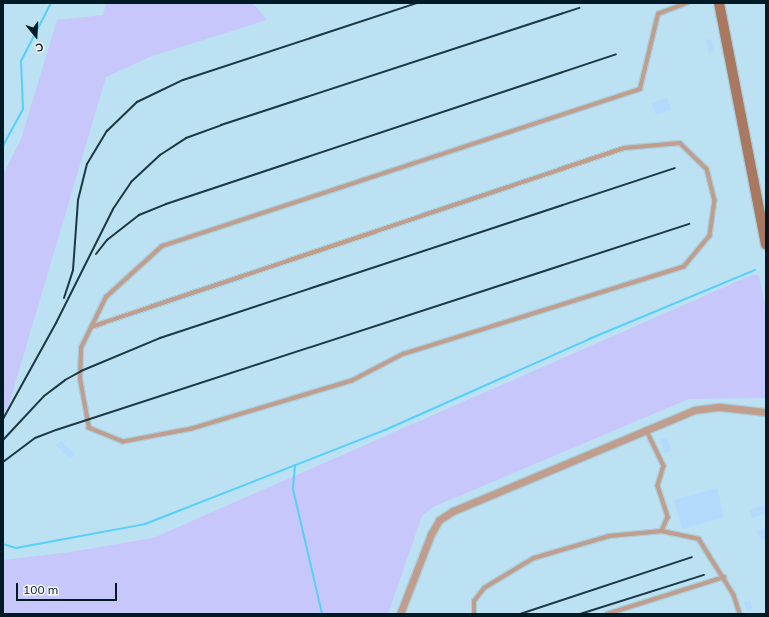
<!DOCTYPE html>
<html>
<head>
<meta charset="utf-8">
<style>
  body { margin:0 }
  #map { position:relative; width:769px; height:617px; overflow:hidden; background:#ccf0fe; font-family:Mulish,sans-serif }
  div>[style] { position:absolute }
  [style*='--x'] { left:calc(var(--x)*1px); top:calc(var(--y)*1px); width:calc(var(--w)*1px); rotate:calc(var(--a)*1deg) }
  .built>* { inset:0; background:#bbe1f2 }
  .green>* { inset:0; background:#c8c7fc }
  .stream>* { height:2px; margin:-1px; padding:0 1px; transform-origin:1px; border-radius:1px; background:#56cffb }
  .building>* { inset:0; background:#b3dafc }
  .roads { filter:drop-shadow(1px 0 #abcedb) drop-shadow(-1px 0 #abcedb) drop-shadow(0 1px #abcedb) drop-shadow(0 -1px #abcedb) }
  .lane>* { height:3.5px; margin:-1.75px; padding:0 1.75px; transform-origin:1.75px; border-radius:1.75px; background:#c09d8d }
  .street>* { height:7px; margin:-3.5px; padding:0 3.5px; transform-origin:3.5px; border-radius:3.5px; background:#c09d8d }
  .secondary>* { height:10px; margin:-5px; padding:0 5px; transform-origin:5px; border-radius:5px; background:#a97861 }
  .rail>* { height:2px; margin:-1px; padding:0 1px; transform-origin:1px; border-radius:1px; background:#1c3843 }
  span { translate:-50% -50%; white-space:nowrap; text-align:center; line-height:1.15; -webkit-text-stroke:3px #f6f6f6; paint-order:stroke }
  .frame { position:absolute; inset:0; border:4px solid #001b26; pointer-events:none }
  .north { position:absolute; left:16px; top:16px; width:40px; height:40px; -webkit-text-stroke:3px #f6f6f6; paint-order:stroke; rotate:162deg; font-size:11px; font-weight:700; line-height:16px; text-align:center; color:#001b26 }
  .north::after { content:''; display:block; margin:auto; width:14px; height:18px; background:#001b26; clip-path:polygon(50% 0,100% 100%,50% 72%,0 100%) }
  .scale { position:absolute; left:16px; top:583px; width:101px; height:18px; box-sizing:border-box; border:2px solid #001b26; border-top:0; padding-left:5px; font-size:12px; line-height:14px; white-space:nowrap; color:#001b26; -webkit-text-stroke:3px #f6f6f6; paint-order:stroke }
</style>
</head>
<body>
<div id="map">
  <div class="built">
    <div style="clip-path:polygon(3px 3px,766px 3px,766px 614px,3px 614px)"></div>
  </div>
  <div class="green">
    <div style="clip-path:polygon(106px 3px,253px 3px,267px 20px,152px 56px,106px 77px,9px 404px,3px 416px,3px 175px,21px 139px,57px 20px,103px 15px)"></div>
    <div style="clip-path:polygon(752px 275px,759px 275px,766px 312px,766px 398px,689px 399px,433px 507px,422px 516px,388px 614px,3px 614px,3px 560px,70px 552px,153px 538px)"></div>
  </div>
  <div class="stream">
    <div style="--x:3;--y:146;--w:42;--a:-61.6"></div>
    <div style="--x:23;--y:109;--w:48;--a:-92.4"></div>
    <div style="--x:21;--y:61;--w:65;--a:-62.7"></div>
    <div style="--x:295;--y:465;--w:24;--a:95"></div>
    <div style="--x:293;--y:489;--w:128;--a:76.9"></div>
    <div style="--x:3;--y:544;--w:14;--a:17"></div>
    <div style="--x:16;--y:548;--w:131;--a:-10.5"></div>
    <div style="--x:145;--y:524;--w:258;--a:-21.4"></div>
    <div style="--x:385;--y:430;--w:223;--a:-24"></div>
    <div style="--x:589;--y:339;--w:180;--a:-22.6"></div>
  </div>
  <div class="building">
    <div style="clip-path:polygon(711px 39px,714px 51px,709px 53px,706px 40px)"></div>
    <div style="clip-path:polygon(667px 98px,671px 110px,656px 115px,652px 103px)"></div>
    <div style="clip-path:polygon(667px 437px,671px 451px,664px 453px,660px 439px)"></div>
    <div style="clip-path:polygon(61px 441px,75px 454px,70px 459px,56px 445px)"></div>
    <div style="clip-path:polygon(717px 488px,724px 517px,682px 529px,674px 500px)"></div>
    <div style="clip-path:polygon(763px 505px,766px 513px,752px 518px,749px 510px)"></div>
    <div style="clip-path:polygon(766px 528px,766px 538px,761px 540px,757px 531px)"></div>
    <div style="clip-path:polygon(750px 600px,753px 609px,746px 611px,744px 602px)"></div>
  </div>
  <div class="roads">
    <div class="lane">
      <div style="--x:91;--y:327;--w:562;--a:-18.56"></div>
      <div style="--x:624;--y:148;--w:56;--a:-5.1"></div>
      <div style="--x:680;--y:143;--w:37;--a:44"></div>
      <div style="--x:707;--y:169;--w:32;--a:76"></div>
      <div style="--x:715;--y:200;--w:36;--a:98"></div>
      <div style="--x:710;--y:236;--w:40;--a:130"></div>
      <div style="--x:684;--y:267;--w:293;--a:162.7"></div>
      <div style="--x:404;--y:354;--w:59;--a:152.6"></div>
      <div style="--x:352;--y:381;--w:167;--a:163.3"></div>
      <div style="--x:192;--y:429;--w:70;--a:169.3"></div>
      <div style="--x:123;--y:442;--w:37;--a:-158"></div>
      <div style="--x:89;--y:428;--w:50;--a:-100.4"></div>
      <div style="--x:80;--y:379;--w:31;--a:-88"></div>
      <div style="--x:81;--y:348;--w:57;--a:-63.9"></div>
      <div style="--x:106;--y:297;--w:76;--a:-42.3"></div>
      <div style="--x:162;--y:246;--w:503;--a:-18.18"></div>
      <div style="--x:640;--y:89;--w:77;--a:-76.5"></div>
      <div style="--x:658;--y:14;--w:31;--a:-21"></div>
      <div style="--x:646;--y:429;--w:41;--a:64.1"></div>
      <div style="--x:664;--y:466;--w:21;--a:107"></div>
      <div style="--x:658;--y:486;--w:33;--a:72"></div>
      <div style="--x:668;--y:517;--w:15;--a:113"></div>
      <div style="--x:474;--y:614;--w:13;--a:-90"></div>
      <div style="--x:474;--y:601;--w:16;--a:-52"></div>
      <div style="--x:484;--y:588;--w:58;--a:-31"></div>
      <div style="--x:534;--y:558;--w:78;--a:-16.3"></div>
      <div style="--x:609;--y:536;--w:53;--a:-5.4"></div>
      <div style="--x:662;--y:531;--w:38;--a:12"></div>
      <div style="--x:699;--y:539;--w:66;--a:58"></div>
      <div style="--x:734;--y:595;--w:20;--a:72"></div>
      <div style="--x:607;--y:614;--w:123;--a:-17.5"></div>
    </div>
    <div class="street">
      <div style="--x:400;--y:614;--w:86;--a:-68.8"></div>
      <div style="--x:431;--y:534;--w:16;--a:-60"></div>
      <div style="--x:439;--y:520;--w:17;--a:-33"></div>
      <div style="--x:453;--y:511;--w:261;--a:-22.7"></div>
      <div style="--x:694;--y:410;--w:26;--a:-7"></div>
      <div style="--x:720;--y:407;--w:46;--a:6.2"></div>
    </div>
    <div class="secondary">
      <div style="--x:719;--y:3;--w:246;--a:79"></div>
    </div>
  </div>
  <div class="rail">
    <div style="--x:96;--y:254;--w:18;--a:-52"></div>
    <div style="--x:107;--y:240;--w:41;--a:-38"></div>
    <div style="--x:139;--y:215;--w:29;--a:-22"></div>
    <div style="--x:166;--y:204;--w:474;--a:-18.4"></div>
    <div style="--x:64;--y:298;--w:29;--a:-72"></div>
    <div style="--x:73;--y:270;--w:70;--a:-85.9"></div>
    <div style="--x:78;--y:200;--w:37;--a:-76"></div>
    <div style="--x:87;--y:164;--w:39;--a:-59"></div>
    <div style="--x:107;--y:131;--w:42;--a:-44"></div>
    <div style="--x:137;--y:102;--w:51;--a:-25.6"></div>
    <div style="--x:183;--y:80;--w:246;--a:-18.2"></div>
    <div style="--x:3;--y:419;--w:110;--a:-61.1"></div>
    <div style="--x:56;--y:323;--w:127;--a:-63.4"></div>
    <div style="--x:113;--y:209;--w:32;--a:-56"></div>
    <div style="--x:131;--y:182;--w:40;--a:-43"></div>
    <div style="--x:160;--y:155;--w:31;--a:-33"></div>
    <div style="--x:186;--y:138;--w:37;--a:-20"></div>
    <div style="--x:221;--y:125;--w:377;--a:-18.1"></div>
    <div style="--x:3;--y:440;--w:60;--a:-47"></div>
    <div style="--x:44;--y:396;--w:26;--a:-37"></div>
    <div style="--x:65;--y:380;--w:18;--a:-29"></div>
    <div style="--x:81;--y:371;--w:86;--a:-22.7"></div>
    <div style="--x:160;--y:338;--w:542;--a:-18.27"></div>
    <div style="--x:3;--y:462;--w:40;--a:-37"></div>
    <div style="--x:35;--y:438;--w:22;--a:-21"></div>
    <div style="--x:56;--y:430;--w:666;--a:-18.03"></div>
    <div style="--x:520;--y:614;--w:181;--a:-18.3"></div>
    <div style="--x:580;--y:614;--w:130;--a:-17.5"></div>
  </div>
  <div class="frame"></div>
  <div class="north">С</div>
  <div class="scale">100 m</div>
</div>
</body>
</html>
